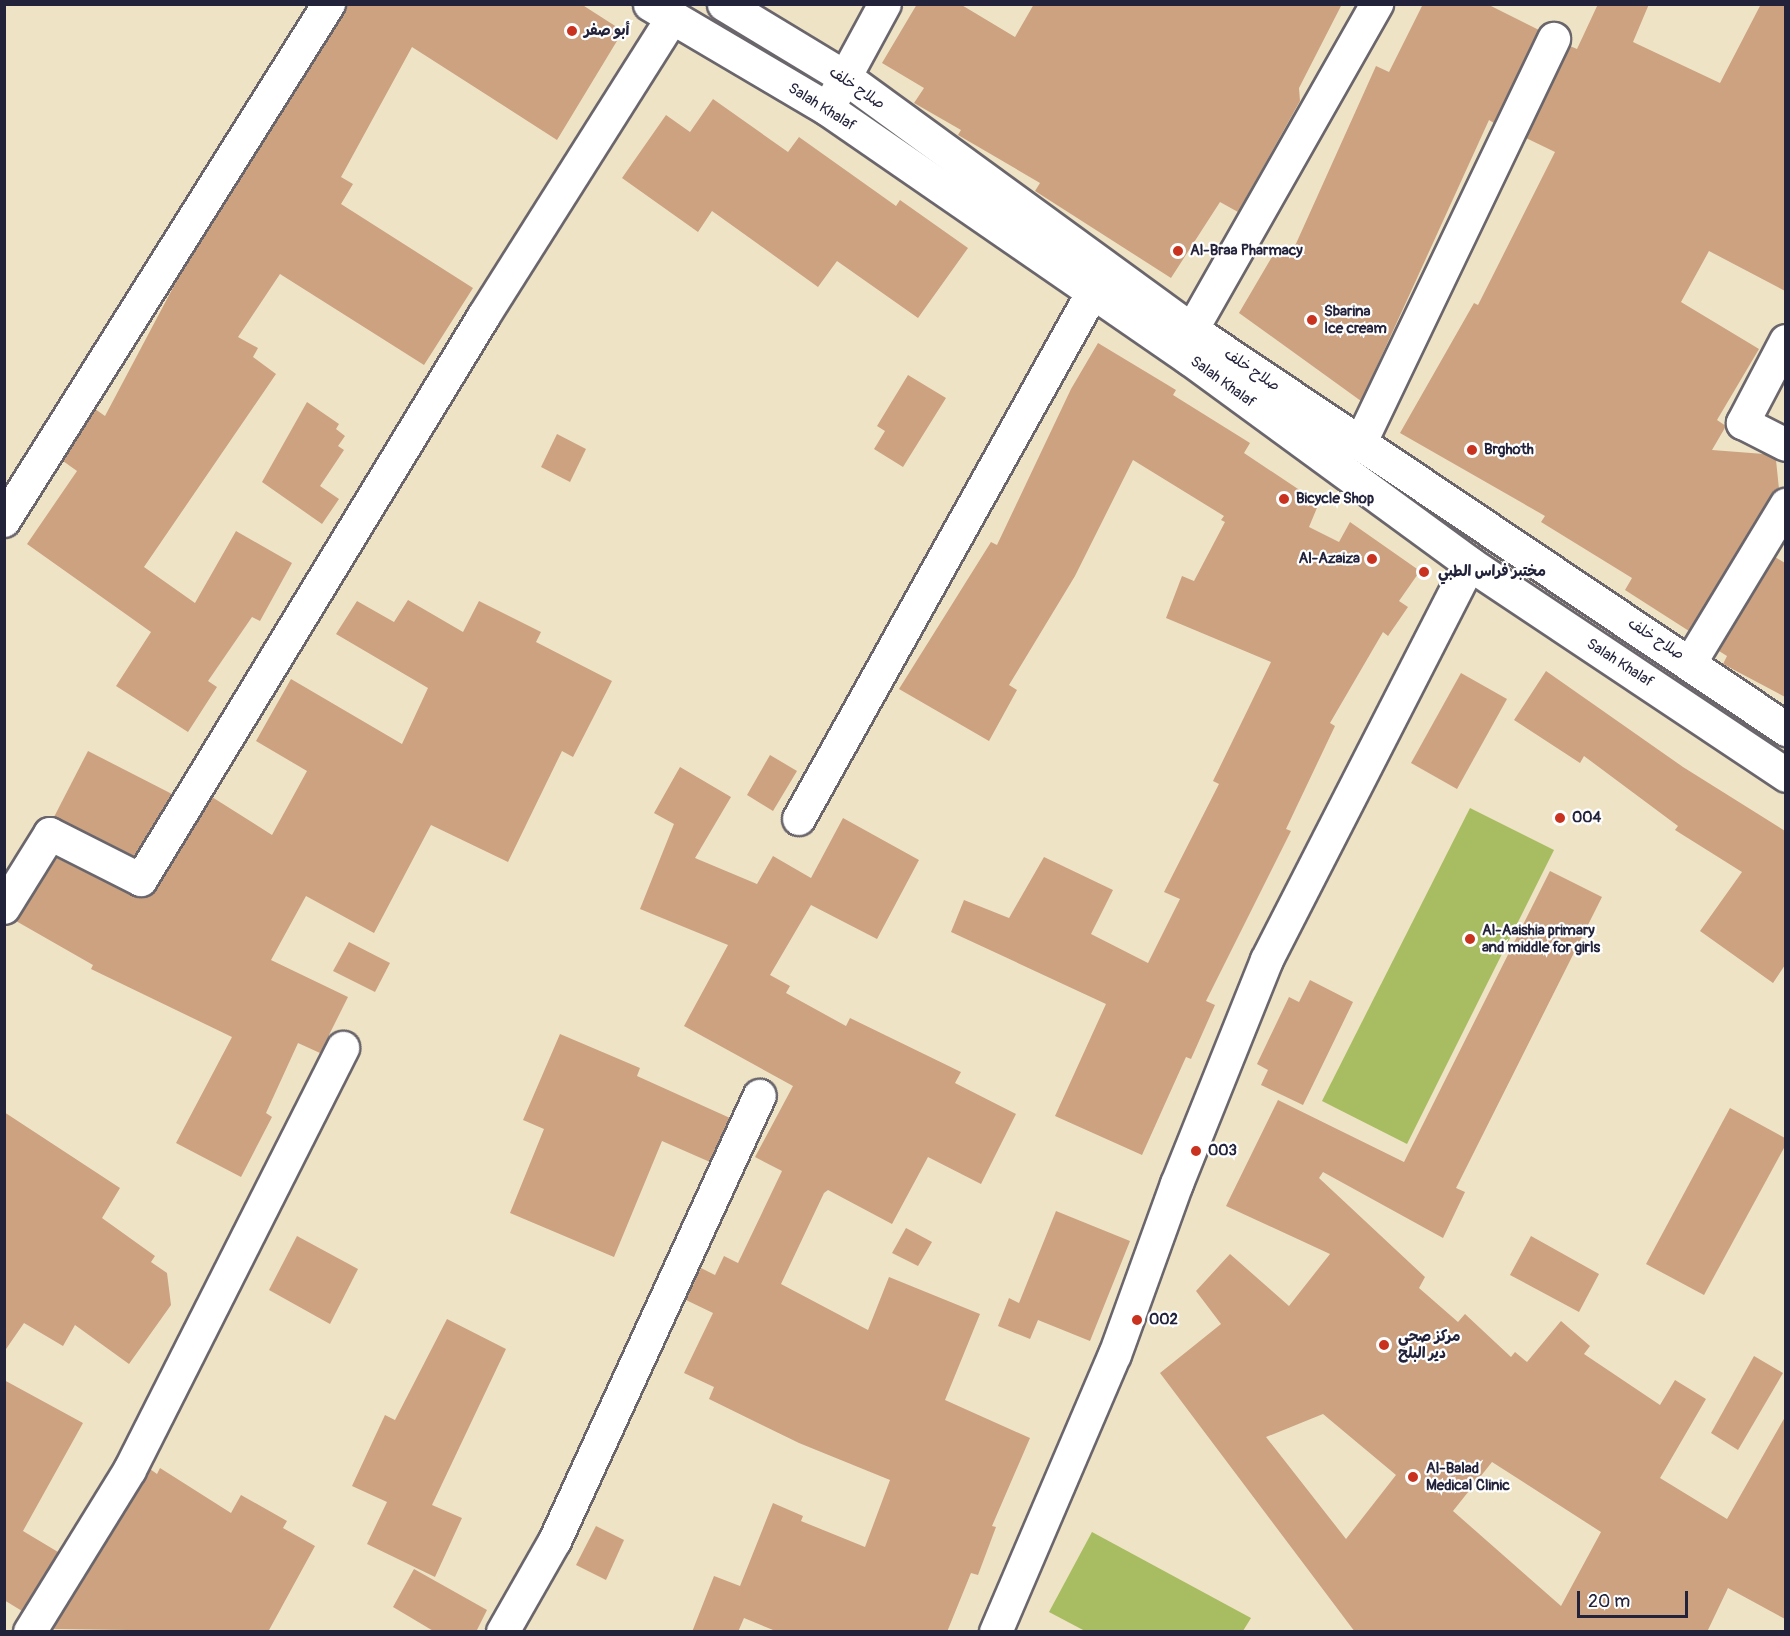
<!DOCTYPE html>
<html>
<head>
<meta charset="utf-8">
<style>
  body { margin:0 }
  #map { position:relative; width:1790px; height:1636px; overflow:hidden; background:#efe3c6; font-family:Pangolin,"Playpen Sans Arabic",sans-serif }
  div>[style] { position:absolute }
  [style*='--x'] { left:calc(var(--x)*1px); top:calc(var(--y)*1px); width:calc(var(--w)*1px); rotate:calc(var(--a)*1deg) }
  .green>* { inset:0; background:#a8bc61 }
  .building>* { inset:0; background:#cca281 }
  .roads { filter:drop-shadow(2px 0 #6a666c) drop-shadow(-2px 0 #6a666c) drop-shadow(0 2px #6a666c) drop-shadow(0 -2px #6a666c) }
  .minor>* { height:32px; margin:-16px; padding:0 16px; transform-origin:16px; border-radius:16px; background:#fff }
  .secondary>* { height:33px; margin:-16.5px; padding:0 16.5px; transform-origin:16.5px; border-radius:16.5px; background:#fff }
  .dots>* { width:16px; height:16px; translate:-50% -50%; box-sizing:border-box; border:3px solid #fff; border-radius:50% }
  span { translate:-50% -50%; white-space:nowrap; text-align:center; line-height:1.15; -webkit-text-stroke:4.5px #fff; paint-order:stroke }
  .poi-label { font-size:15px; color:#22223b; font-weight:700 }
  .left { translate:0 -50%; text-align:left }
  .right { translate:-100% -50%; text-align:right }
  .street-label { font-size:15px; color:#22223b }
  .frame { position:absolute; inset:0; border:6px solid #22223b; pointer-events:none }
  .scale { position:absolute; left:1577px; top:1591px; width:111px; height:27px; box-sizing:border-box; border:3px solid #22223b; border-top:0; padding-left:8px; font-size:18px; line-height:21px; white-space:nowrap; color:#22223b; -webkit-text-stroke:4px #fff; paint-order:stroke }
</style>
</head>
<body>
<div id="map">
  <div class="green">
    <div style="clip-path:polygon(1470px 808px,1554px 850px,1407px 1144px,1322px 1101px)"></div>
    <div style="clip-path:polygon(1092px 1532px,1251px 1618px,1243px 1631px,1085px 1631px,1049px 1612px)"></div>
  </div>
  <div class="building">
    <div style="clip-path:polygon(347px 4px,581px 4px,623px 31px,557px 140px,412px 47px,341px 177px,353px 184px,341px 204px,473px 288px,424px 365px,280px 274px,238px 337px,258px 348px,253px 357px,276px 374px,144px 567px,195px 603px,236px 531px,292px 563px,260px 621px,252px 617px,208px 681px,217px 687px,188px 732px,116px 686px,151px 632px,27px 544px,77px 471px,63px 461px,95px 409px,105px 416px,176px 282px)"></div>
    <div style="clip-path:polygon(917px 4px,960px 4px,1015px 37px,1034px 4px,1342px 4px,1299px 88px,1300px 101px,1238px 212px,1220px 202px,1171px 278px,1035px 191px,1040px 183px,958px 135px,961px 130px,914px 103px,924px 88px,882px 63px)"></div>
    <div style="clip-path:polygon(1423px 4px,1487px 4px,1539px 30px,1494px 123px,1489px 120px,1361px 401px,1239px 313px,1276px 250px,1290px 257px,1376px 66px,1389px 72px)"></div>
    <div style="clip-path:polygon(1598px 4px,1649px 4px,1633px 42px,1720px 83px,1761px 4px,1785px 4px,1785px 291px,1709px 251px,1681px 302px,1759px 349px,1717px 420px,1726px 426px,1712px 450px,1764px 454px,1776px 460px,1779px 489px,1771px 496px,1689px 631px,1625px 590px,1632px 578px,1541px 522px,1545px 516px,1400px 433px,1474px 303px,1478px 305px,1555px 152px,1526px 138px,1570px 46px,1577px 49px)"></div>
    <div style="clip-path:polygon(713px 99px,788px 152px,799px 137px,896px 206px,900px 200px,968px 248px,918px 318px,837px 261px,818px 287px,712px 211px,698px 232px,622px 178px,666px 115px,690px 132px)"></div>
    <div style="clip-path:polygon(1098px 343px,1176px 390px,1173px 395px,1250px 443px,1244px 453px,1319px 503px,1309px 527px,1339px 542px,1350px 522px,1420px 571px,1399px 601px,1408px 607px,1388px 636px,1383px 632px,1330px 723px,1335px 726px,1286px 829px,1291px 831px,1206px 1001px,1215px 1005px,1191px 1059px,1186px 1057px,1142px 1155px,1055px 1116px,1106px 1004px,951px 932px,964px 900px,1009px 918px,1044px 857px,1113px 890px,1091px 934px,1148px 963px,1180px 899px,1164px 892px,1219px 784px,1213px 781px,1271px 662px,1166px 618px,1182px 576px,1194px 581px,1225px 522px,1221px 520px,1224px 516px,1133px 460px,1075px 576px,1009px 685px,1017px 690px,989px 741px,899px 689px,991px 542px,997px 545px,1071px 389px)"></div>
    <div style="clip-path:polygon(908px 375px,946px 398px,903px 467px,874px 449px,885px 431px,877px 426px)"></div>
    <div style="clip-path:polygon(307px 402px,339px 424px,336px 429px,345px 436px,338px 446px,344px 450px,320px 486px,339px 499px,322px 524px,262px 482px)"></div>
    <div style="clip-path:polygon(557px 434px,586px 449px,570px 482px,541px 467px)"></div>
    <div style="clip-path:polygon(1775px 557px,1785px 563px,1785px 697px,1723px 664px,1727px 656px,1719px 651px)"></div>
    <div style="clip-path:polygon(408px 600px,463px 632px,479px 601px,541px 632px,536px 642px,612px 681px,573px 757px,562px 751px,508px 862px,431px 825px,374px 933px,306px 896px,271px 960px,348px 997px,320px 1053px,298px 1043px,266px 1113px,272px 1117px,241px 1177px,176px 1143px,232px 1037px,91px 969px,93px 965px,16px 921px,57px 858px,133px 896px,150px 895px,212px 797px,272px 835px,307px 771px,256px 741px,291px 679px,402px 744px,428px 688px,336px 634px,357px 601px,394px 622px)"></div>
    <div style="clip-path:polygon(1546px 671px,1683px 767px,1785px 831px,1785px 965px,1773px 983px,1700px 931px,1742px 872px,1675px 830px,1678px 826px,1584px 756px,1580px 763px,1514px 720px)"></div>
    <div style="clip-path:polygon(1461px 673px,1507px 699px,1457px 789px,1411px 763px)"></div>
    <div style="clip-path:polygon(88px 751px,172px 794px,134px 856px,54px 817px)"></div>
    <div style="clip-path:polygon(770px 755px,797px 771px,773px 811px,747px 795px)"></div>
    <div style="clip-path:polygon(680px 767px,731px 797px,695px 858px,757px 884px,773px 856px,811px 878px,843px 818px,919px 860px,877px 939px,811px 905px,770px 975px,790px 986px,786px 993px,846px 1026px,850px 1018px,961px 1072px,955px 1083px,1016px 1114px,981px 1184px,928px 1157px,892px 1224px,828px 1190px,824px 1193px,781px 1284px,868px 1330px,889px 1277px,980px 1314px,945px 1400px,1030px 1438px,992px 1526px,996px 1527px,978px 1575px,971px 1573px,947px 1632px,778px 1632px,744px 1618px,738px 1632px,692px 1632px,714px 1576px,740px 1586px,773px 1503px,803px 1516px,801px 1521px,865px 1547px,890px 1480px,799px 1443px,709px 1399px,714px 1387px,684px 1373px,713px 1313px,686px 1300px,701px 1268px,715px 1275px,724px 1256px,738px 1263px,782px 1171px,755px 1157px,793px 1086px,684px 1026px,728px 945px,640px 909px,674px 824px,654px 813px)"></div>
    <div style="clip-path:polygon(evenodd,1550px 871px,1602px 897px,1456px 1188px,1465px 1192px,1443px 1238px,1323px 1172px,1319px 1178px,1425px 1277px,1419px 1288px,1458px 1322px,1465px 1314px,1511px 1357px,1515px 1352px,1527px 1362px,1561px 1321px,1590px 1346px,1584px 1354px,1660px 1405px,1675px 1380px,1706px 1399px,1660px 1478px,1727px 1519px,1785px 1417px,1785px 1619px,1728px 1588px,1707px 1632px,1355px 1632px,1160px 1373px,1221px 1324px,1196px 1291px,1230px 1254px,1289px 1306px,1330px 1254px,1226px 1206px,1278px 1100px,1404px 1162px,1550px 871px,1323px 1414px,1396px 1475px,1346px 1539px,1266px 1437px,1323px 1414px,1550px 871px,1492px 1462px,1601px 1532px,1561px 1606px,1453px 1511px,1492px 1462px)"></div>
    <div style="clip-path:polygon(349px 942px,390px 963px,375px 992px,333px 971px)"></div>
    <div style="clip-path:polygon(1310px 980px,1353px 1002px,1303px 1105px,1261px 1085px,1268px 1070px,1257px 1064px,1289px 997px,1299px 1002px)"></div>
    <div style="clip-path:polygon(560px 1034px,640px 1068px,637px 1076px,730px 1118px,710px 1162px,662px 1141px,614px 1257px,510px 1213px,544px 1129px,523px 1120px)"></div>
    <div style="clip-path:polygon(1730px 1108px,1785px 1138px,1785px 1146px,1704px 1295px,1646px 1264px)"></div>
    <div style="clip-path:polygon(4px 1112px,120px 1188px,102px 1218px,155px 1256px,151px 1262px,167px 1273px,171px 1305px,129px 1364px,75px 1325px,63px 1346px,24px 1323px,4px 1352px)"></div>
    <div style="clip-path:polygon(1056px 1211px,1130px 1241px,1090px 1341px,1038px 1320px,1030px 1339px,998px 1326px,1009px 1298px,1019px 1303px)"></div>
    <div style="clip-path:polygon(906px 1228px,932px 1242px,918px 1266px,892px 1253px)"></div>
    <div style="clip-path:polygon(297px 1236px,358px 1269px,330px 1324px,269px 1290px)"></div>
    <div style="clip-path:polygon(1531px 1236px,1599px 1274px,1579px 1312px,1510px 1275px)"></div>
    <div style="clip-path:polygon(447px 1319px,506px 1349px,432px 1505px,462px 1518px,435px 1577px,367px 1544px,387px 1502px,352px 1486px,385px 1415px,395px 1420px)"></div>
    <div style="clip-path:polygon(1754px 1356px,1783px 1373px,1738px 1450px,1711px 1433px)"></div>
    <div style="clip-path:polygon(4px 1380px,83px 1423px,23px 1531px,58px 1552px,22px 1611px,4px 1600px)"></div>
    <div style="clip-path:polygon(160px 1468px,231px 1513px,241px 1495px,287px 1521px,283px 1528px,315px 1546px,268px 1632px,53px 1629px,150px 1469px,157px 1474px)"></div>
    <div style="clip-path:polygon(596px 1526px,624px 1540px,606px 1580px,576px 1565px)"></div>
    <div style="clip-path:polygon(414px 1569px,487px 1610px,476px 1632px,435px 1632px,393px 1607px)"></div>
  </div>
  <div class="roads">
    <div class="minor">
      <div style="--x:828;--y:109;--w:119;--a:-61.5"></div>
      <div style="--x:1192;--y:330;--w:375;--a:-60.4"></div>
      <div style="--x:1786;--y:341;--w:93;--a:117.7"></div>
      <div style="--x:1743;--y:423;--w:48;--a:27.1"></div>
      <div style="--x:1361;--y:442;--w:447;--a:-64.4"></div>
      <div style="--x:4;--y:521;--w:611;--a:-57.85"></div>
      <div style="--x:1691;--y:662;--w:184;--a:-58.8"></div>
      <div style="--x:799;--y:819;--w:606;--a:-60.85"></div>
      <div style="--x:4;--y:908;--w:87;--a:-58.1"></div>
      <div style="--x:50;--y:834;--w:102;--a:26.8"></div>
      <div style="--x:141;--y:880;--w:660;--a:-58.69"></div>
      <div style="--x:484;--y:316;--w:352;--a:-57.7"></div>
      <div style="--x:30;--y:1632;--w:190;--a:-58.3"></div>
      <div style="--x:130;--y:1470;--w:473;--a:-63.2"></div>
      <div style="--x:503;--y:1632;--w:105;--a:-60.3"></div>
      <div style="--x:555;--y:1541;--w:490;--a:-65.3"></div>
      <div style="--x:996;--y:1632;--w:301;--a:-66.8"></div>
      <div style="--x:1115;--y:1355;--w:182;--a:-70.1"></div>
      <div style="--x:1177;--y:1184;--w:241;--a:-68.1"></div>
      <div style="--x:1267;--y:960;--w:445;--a:-62.9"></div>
    </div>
    <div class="secondary">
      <div style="--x:650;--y:4;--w:207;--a:30.5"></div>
      <div style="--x:828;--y:109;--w:439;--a:34.6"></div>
      <div style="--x:1189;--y:358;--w:348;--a:36.2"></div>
      <div style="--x:1470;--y:564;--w:380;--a:33.7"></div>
      <div style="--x:724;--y:4;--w:143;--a:31.2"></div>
      <div style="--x:846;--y:78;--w:428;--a:36.1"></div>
      <div style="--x:1192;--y:330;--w:716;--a:33.89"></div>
    </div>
  </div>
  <div class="dots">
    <div style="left:572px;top:31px;background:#c8321e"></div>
    <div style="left:1178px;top:251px;background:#c8321e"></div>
    <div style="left:1312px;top:320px;background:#c8321e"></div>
    <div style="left:1472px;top:450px;background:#c8321e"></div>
    <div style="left:1284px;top:499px;background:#c8321e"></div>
    <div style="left:1372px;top:559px;background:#c8321e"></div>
    <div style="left:1424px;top:572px;background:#c8321e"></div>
    <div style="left:1560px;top:818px;background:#c8321e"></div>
    <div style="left:1470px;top:939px;background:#c8321e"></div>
    <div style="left:1196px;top:1151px;background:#c8321e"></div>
    <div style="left:1137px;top:1320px;background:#c8321e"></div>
    <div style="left:1384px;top:1345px;background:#c8321e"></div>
    <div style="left:1413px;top:1477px;background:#c8321e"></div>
  </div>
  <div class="poi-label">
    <span class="left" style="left:584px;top:31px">أبو صفر</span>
    <span class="left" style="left:1190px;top:251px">Al-Braa Pharmacy</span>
    <span class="left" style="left:1324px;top:320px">Sbarina<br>Ice cream</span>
    <span class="left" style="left:1484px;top:450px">Brghoth</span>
    <span class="left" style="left:1296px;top:499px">Bicycle Shop</span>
    <span class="right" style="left:1360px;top:559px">Al-Azaiza</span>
    <span class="left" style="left:1438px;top:572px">مختبر فراس الطبي</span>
    <span class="left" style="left:1572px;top:818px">004</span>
    <span class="left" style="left:1482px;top:939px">Al-Aaishia primary<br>and middle for girls</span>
    <span class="left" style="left:1208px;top:1151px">003</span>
    <span class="left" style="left:1149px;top:1320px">002</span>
    <span class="left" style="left:1398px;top:1345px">مركز صحي<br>دير البلح</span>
    <span class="left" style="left:1426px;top:1477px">Al-Balad<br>Medical Clinic</span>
  </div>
  <div class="street-label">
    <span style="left:857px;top:88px;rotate:34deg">صلاح خلف</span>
    <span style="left:822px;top:107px;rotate:32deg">Salah Khalaf</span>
    <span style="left:1252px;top:370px;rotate:34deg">صلاح خلف</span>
    <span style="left:1223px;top:382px;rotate:36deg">Salah Khalaf</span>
    <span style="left:1656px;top:639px;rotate:33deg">صلاح خلف</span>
    <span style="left:1620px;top:663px;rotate:33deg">Salah Khalaf</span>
  </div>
  <div class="frame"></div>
  <div class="scale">20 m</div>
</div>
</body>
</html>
